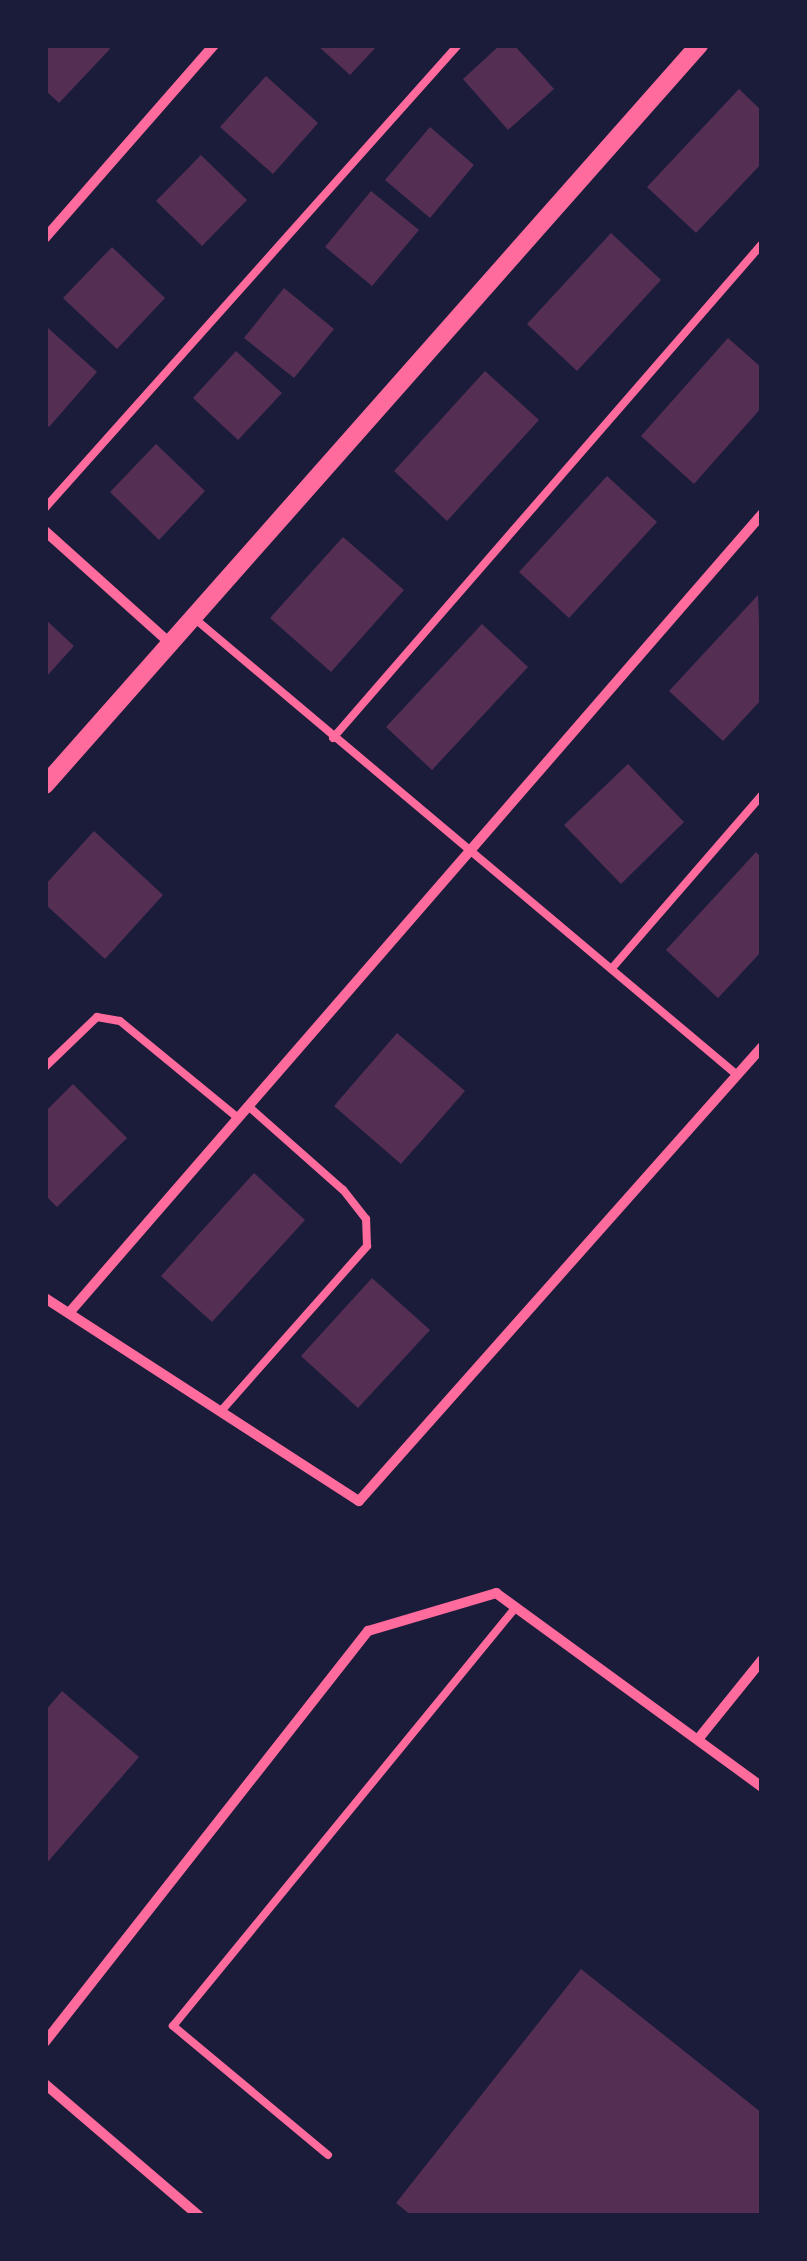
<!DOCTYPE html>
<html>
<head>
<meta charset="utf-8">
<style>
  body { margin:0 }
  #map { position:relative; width:807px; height:2261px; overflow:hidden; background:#1b1b3a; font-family:"Crimson Pro",serif }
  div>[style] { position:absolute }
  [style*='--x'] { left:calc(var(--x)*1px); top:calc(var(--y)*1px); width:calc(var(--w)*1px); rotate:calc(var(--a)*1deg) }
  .building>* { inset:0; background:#542f53 }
  .service>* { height:8px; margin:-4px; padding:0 4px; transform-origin:4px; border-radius:4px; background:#ff6b9d }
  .minor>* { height:10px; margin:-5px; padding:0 5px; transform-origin:5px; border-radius:5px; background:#ff6b9d }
  .tertiary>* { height:18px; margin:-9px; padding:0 9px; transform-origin:9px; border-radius:9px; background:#ff6b9d }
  span { translate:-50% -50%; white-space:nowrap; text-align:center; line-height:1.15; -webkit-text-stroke:10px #1b1b3a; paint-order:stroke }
  .frame { position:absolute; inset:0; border:48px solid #1b1b3a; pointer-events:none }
</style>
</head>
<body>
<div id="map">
  <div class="building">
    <div style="clip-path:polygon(45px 45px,106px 45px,110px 49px,59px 103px,45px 90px)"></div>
    <div style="clip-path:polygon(317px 45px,378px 45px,350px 75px)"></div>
    <div style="clip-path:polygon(500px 45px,514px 45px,554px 89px,508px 130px,463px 79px)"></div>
    <div style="clip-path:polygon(266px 76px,318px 123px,273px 174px,220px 127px)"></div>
    <div style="clip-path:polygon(739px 89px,762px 111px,762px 163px,696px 233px,647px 187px)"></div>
    <div style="clip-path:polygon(430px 127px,474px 165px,430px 218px,385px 180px)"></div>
    <div style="clip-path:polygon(201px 155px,247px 200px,202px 246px,156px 201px)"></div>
    <div style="clip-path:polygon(371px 191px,419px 230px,372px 286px,325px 247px)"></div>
    <div style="clip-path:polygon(611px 233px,661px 280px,577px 371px,527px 324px)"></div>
    <div style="clip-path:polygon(112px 247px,165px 298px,117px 349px,63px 298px)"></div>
    <div style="clip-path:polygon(284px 288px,334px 329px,294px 378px,244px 338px)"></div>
    <div style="clip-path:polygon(48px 328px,97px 372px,49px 427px,45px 424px)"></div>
    <div style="clip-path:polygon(728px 338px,762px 368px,762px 407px,694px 484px,641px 436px)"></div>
    <div style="clip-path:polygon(236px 351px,282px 393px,238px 440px,193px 398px)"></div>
    <div style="clip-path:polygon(485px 371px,539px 420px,447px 521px,394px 471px)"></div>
    <div style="clip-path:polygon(156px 444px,205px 491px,159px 540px,110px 492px)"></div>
    <div style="clip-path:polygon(607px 476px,657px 522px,569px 618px,519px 572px)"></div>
    <div style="clip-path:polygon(343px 537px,404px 590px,331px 672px,270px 618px)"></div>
    <div style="clip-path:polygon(758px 595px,762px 699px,723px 741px,669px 691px)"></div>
    <div style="clip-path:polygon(45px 619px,74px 646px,45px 678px)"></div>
    <div style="clip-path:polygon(482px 624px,528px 667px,432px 770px,386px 727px)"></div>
    <div style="clip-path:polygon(628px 764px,684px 822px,621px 884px,564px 825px)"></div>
    <div style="clip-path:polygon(94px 831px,163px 895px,105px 959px,45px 904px,45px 885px)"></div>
    <div style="clip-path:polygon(756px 852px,762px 858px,762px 951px,718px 998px,666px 950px)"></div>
    <div style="clip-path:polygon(397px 1033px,465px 1091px,401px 1164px,334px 1106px)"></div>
    <div style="clip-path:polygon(73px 1084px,127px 1138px,57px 1207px,45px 1195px,45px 1112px)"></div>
    <div style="clip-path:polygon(254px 1173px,305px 1220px,212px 1322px,161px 1276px)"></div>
    <div style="clip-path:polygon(372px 1278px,430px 1330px,358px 1408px,301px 1356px)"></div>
    <div style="clip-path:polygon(62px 1691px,139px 1757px,45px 1865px,45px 1711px)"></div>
    <div style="clip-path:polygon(581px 1969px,762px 2113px,762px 2216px,412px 2216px,396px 2203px)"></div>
  </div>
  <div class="service">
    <div style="--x:45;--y:508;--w:620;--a:-48.27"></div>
    <div style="--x:194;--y:618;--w:710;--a:40.08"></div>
    <div style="--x:333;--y:738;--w:654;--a:-49.03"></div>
    <div style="--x:613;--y:967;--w:228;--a:-49.1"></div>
    <div style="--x:45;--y:1067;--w:72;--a:-43.9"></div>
    <div style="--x:97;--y:1017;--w:23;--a:10"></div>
    <div style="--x:120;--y:1021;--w:153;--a:39.4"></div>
    <div style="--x:222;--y:1410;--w:219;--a:-48.5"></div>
    <div style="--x:367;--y:1246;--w:27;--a:-92"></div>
    <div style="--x:366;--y:1219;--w:37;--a:-128"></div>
    <div style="--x:343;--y:1190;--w:127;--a:-138.5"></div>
    <div style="--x:328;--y:2155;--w:202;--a:-140.2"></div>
    <div style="--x:173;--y:2026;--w:541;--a:-50.7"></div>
  </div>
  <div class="minor">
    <div style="--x:45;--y:238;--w:257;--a:-48.8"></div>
    <div style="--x:45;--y:531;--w:169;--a:41.9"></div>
    <div style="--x:45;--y:1298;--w:374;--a:32.9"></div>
    <div style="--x:359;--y:1501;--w:607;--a:-48.41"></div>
    <div style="--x:69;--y:1313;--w:1058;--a:-49.06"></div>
    <div style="--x:699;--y:1738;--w:100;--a:-51.1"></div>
    <div style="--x:45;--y:2042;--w:523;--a:-51.84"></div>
    <div style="--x:368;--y:1631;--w:134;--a:-16.5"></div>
    <div style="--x:496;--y:1593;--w:329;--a:36.1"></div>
    <div style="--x:45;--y:2084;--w:203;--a:40.6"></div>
  </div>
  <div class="tertiary">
    <div style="--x:45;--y:785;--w:988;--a:-48.53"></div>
  </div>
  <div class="frame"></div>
</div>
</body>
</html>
